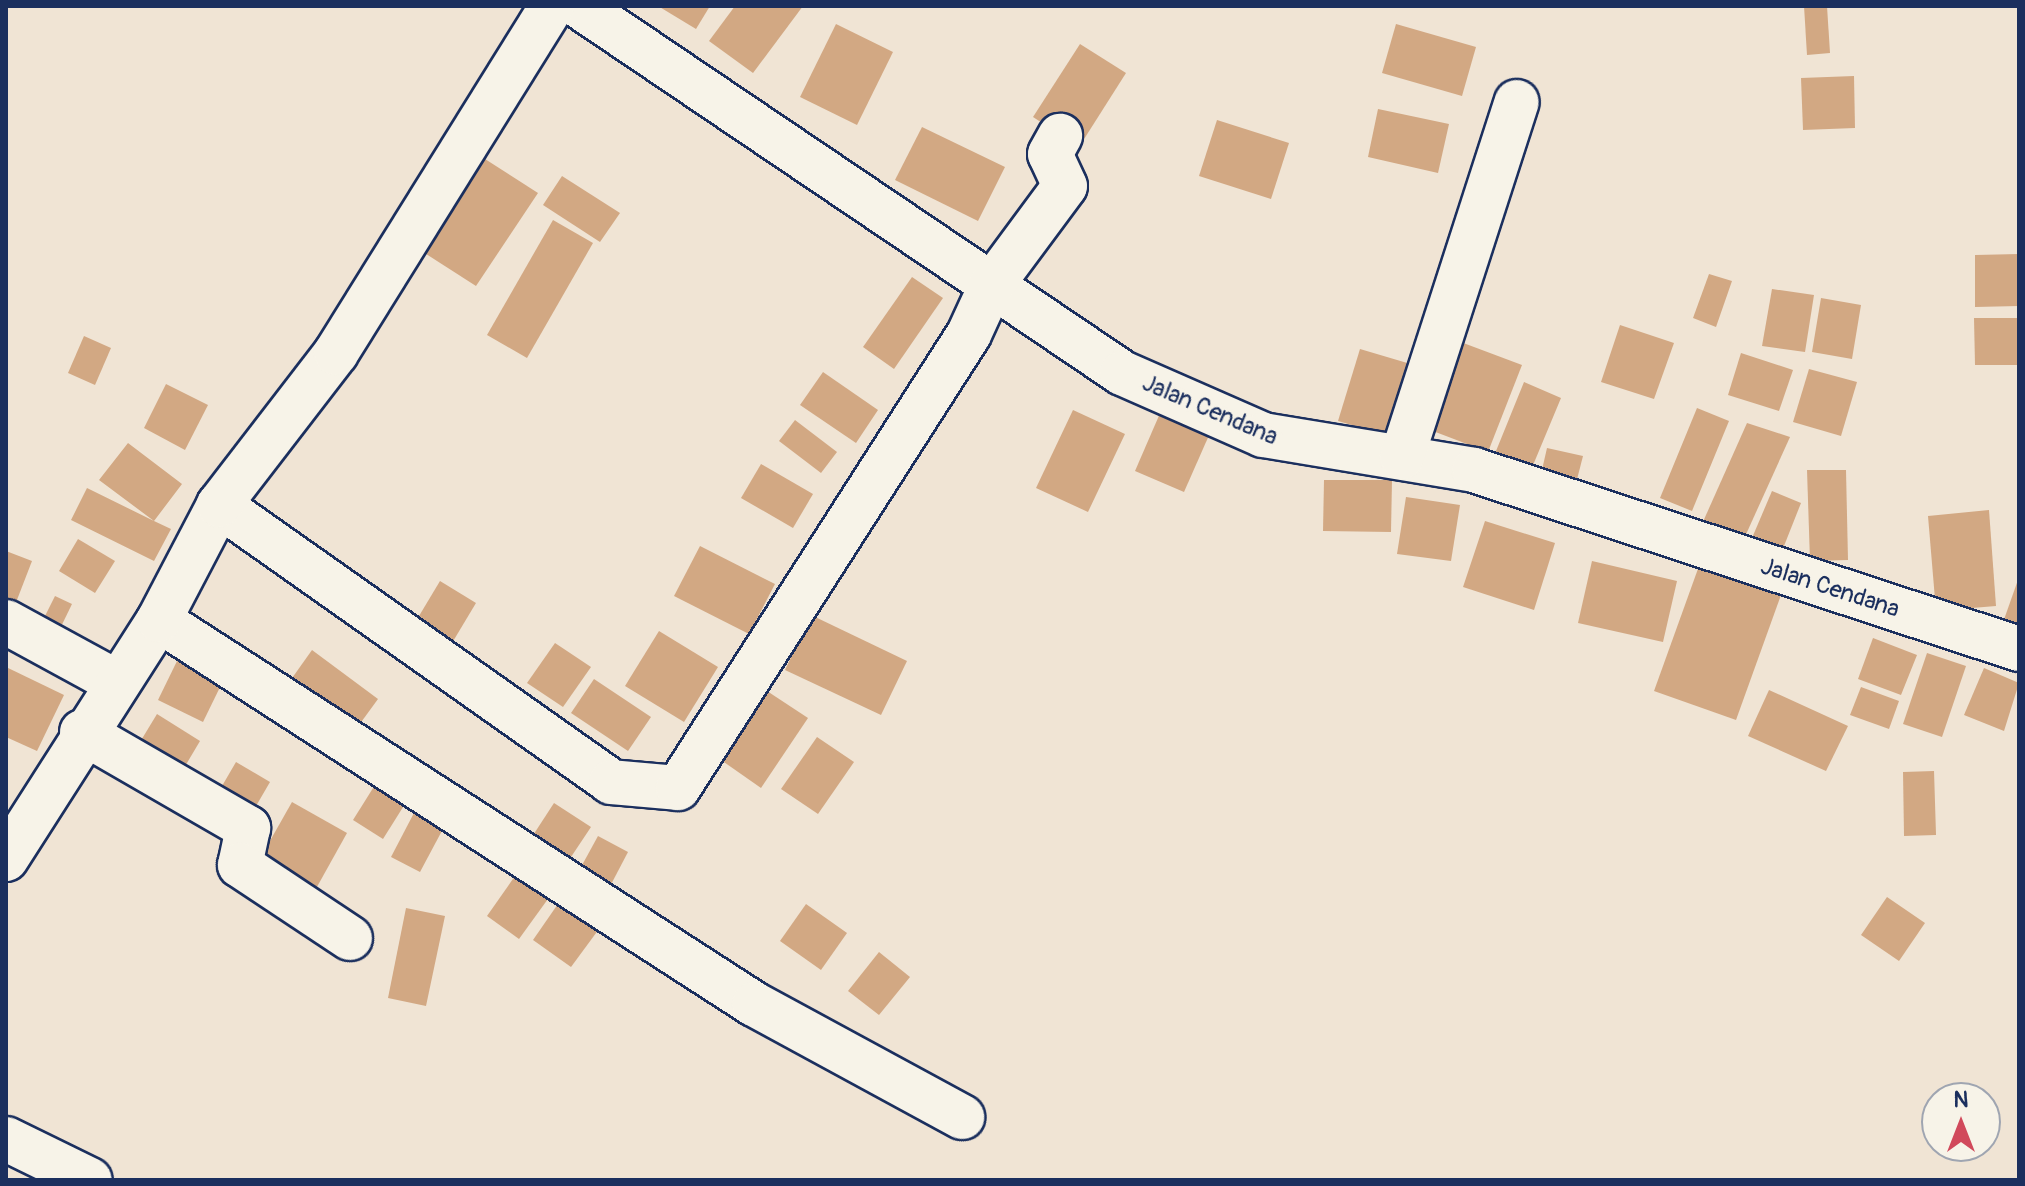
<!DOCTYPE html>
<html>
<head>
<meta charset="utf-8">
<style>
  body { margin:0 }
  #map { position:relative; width:2025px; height:1186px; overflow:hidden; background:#f0e4d4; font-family:Pangolin,sans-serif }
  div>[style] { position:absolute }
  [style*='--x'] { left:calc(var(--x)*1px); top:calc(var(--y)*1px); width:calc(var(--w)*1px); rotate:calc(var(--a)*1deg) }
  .building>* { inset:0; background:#d2a883 }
  .roads { filter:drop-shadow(2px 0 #1b2f5e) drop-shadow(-2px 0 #1b2f5e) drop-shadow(0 2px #1b2f5e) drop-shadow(0 -2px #1b2f5e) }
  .minor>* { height:44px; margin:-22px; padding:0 22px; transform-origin:22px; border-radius:22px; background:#f7f3e8 }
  span { translate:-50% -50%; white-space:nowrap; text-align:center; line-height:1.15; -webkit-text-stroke:6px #f7f3e8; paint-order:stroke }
  .street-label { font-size:24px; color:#1b2f5e }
  .frame { position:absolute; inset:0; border:8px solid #1b2f5e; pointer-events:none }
  .north { position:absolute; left:1921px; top:1082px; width:80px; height:80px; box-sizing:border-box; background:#f7f3e8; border:2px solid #9fa5b1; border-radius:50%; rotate:0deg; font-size:22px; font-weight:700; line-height:32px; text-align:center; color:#1b2f5e }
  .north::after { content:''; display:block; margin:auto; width:28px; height:36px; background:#d1495b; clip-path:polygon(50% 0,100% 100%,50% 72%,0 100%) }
</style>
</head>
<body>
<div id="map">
  <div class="building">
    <div style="clip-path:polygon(658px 6px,710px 6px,696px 29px)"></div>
    <div style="clip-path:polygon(735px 6px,803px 6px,753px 73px,709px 41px)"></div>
    <div style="clip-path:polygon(1804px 6px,1827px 6px,1830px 53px,1807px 55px)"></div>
    <div style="clip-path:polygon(836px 24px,893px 52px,857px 125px,800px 97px)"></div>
    <div style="clip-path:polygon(1396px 24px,1476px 47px,1462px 96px,1382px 73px)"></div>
    <div style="clip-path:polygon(1080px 44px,1126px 73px,1079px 147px,1033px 117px)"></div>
    <div style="clip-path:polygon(1854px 76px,1855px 128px,1803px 130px,1801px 78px)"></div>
    <div style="clip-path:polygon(1378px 109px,1449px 124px,1438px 173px,1368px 157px)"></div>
    <div style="clip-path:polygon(1217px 120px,1289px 143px,1271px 199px,1199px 176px)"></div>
    <div style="clip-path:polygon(922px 127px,1005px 167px,978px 221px,895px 180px)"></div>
    <div style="clip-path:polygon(485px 159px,538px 193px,476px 286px,423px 252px)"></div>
    <div style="clip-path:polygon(562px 176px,620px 213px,600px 242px,543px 205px)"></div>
    <div style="clip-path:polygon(553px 220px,593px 243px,527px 358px,487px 335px)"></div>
    <div style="clip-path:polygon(2019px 254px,2019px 306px,1975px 307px,1975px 255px)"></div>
    <div style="clip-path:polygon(1709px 274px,1732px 281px,1716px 327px,1693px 318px)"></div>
    <div style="clip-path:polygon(912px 277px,943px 298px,894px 369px,863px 347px)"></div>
    <div style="clip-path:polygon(1772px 289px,1814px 295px,1805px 352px,1762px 346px)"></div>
    <div style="clip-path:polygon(1821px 298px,1861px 305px,1852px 359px,1812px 352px)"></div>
    <div style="clip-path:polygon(1974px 318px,2019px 318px,2019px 365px,1975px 365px)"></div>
    <div style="clip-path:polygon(1620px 325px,1674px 343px,1654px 399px,1601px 382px)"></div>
    <div style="clip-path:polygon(84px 336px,111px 348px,95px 385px,68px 373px)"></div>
    <div style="clip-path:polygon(1458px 341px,1522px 365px,1488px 452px,1425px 428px)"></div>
    <div style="clip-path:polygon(1360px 349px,1414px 365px,1393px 437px,1338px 421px)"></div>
    <div style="clip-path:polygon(1741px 353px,1793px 370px,1779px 411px,1728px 395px)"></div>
    <div style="clip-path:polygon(1809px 369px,1857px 382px,1841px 436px,1793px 422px)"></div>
    <div style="clip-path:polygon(823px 372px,878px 410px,856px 443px,800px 405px)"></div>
    <div style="clip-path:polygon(1524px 382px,1561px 398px,1531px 470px,1494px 456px)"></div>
    <div style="clip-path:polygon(166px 384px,208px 405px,185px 450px,144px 428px)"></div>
    <div style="clip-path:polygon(1697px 408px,1729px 421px,1692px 511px,1660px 498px)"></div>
    <div style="clip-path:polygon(1073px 410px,1125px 434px,1088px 512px,1036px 488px)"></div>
    <div style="clip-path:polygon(1161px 411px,1210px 433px,1184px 492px,1135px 471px)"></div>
    <div style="clip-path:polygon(795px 420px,837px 452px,821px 473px,779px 441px)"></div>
    <div style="clip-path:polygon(1747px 423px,1790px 437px,1743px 541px,1702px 524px)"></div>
    <div style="clip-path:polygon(128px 443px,182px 484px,154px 521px,171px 529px,154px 561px,71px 520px,87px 488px,154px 521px,99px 480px)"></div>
    <div style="clip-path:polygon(1547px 448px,1583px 456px,1574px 491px,1539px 483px)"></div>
    <div style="clip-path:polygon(761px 464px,813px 494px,793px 528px,741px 498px)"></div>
    <div style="clip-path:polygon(1807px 470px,1846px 470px,1848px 560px,1810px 561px)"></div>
    <div style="clip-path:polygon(1324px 480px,1392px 480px,1391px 532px,1323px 531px)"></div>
    <div style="clip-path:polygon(1772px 491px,1801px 503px,1782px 551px,1752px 538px)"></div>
    <div style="clip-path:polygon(1406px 497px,1460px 505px,1451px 561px,1397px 554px)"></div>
    <div style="clip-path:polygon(1989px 510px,1996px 606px,1936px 611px,1928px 516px)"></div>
    <div style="clip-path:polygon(1485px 521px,1555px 543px,1534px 610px,1463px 587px)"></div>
    <div style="clip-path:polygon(78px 539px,115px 561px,95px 593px,59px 571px)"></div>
    <div style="clip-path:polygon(700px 546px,775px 584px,749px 634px,674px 596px)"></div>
    <div style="clip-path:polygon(6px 551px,32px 561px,15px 605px,6px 602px)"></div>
    <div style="clip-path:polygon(1592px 561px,1677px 581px,1663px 642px,1578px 623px)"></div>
    <div style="clip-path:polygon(1699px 566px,1781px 595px,1736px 720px,1654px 691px)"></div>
    <div style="clip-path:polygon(2019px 577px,2019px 634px,2001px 628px)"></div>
    <div style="clip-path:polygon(440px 581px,476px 603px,452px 643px,416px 621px)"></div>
    <div style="clip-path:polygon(55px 596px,72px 604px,55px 639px,38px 630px)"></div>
    <div style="clip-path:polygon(811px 615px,907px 661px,881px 715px,785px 670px)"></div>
    <div style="clip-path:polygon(659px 631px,718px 667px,684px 722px,625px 686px)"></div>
    <div style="clip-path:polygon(1873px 638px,1917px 655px,1901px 695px,1858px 679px)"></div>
    <div style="clip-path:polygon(555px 643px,591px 667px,563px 707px,527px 683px)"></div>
    <div style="clip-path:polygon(312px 650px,378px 699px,351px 736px,285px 688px)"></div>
    <div style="clip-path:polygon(1927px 653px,1966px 666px,1942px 737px,1903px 724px)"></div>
    <div style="clip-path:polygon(178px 659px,223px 681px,203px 722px,158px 700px)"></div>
    <div style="clip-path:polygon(6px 667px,64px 695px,37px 751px,6px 737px)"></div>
    <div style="clip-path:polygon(1984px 668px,2019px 683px,2004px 731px,1964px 715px)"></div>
    <div style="clip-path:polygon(594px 679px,651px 717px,628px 751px,571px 713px)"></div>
    <div style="clip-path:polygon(1861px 687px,1899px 701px,1889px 729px,1850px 715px)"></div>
    <div style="clip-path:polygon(1769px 690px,1848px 726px,1826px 771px,1748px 736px)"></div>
    <div style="clip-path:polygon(767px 691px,808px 718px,761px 788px,721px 760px)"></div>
    <div style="clip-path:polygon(157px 714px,200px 741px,181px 773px,137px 747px)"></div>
    <div style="clip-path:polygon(817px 737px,854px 762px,818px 814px,781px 789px)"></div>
    <div style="clip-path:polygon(236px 762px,270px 782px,249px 818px,215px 798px)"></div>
    <div style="clip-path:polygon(1934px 771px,1936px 835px,1904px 836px,1903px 772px)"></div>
    <div style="clip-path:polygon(380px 777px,410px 796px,383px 839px,353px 820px)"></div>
    <div style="clip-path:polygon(292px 802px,347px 833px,313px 894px,258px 862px)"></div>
    <div style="clip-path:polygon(554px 803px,591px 827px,563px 869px,526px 846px)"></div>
    <div style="clip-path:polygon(415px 811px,444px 827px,420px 872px,391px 857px)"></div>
    <div style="clip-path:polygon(598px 836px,628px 852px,606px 894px,575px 878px)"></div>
    <div style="clip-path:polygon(520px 869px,553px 892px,519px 939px,487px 916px)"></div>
    <div style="clip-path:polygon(1887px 897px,1925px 923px,1899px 961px,1861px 935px)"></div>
    <div style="clip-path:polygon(560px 901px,599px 929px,571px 967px,533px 940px)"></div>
    <div style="clip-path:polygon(806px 904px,847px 933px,821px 970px,780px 941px)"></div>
    <div style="clip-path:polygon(406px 908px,445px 916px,426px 1006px,388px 998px)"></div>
    <div style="clip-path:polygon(879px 952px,910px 977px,879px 1015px,848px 991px)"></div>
  </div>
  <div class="roads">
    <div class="minor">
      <div style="--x:579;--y:6;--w:655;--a:34.05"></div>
      <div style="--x:1122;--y:373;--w:154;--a:23.7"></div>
      <div style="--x:1263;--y:435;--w:214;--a:9.4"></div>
      <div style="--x:1474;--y:470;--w:574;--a:18.18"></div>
      <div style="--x:1402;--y:457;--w:373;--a:-72.1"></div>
      <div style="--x:219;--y:505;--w:480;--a:35.2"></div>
      <div style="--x:611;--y:782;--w:67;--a:5.1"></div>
      <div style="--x:678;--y:788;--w:539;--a:-57.34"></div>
      <div style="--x:969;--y:334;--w:53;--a:-65.4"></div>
      <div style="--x:991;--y:286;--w:124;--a:-53.5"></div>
      <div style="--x:1065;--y:186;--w:35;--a:-115"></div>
      <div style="--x:1050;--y:154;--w:21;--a:-61"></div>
      <div style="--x:159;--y:620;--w:708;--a:32.84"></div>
      <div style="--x:754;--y:1004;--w:237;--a:28.5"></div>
      <div style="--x:6;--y:622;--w:123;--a:28.6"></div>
      <div style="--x:82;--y:732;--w:192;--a:30"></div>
      <div style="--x:248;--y:828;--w:38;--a:102"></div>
      <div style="--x:240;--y:865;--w:132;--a:33.6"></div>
      <div style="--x:6;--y:859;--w:284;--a:-57.4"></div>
      <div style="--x:159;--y:620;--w:130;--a:-62.4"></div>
      <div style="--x:219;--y:505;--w:192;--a:-52.4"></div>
      <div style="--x:336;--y:353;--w:409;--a:-58.1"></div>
      <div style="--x:6;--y:1139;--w:93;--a:26"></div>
    </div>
  </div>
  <div class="street-label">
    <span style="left:1210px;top:410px;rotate:23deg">Jalan Cendana</span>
    <span style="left:1830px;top:588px;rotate:18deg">Jalan Cendana</span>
  </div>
  <div class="frame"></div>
  <div class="north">N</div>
</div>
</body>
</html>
